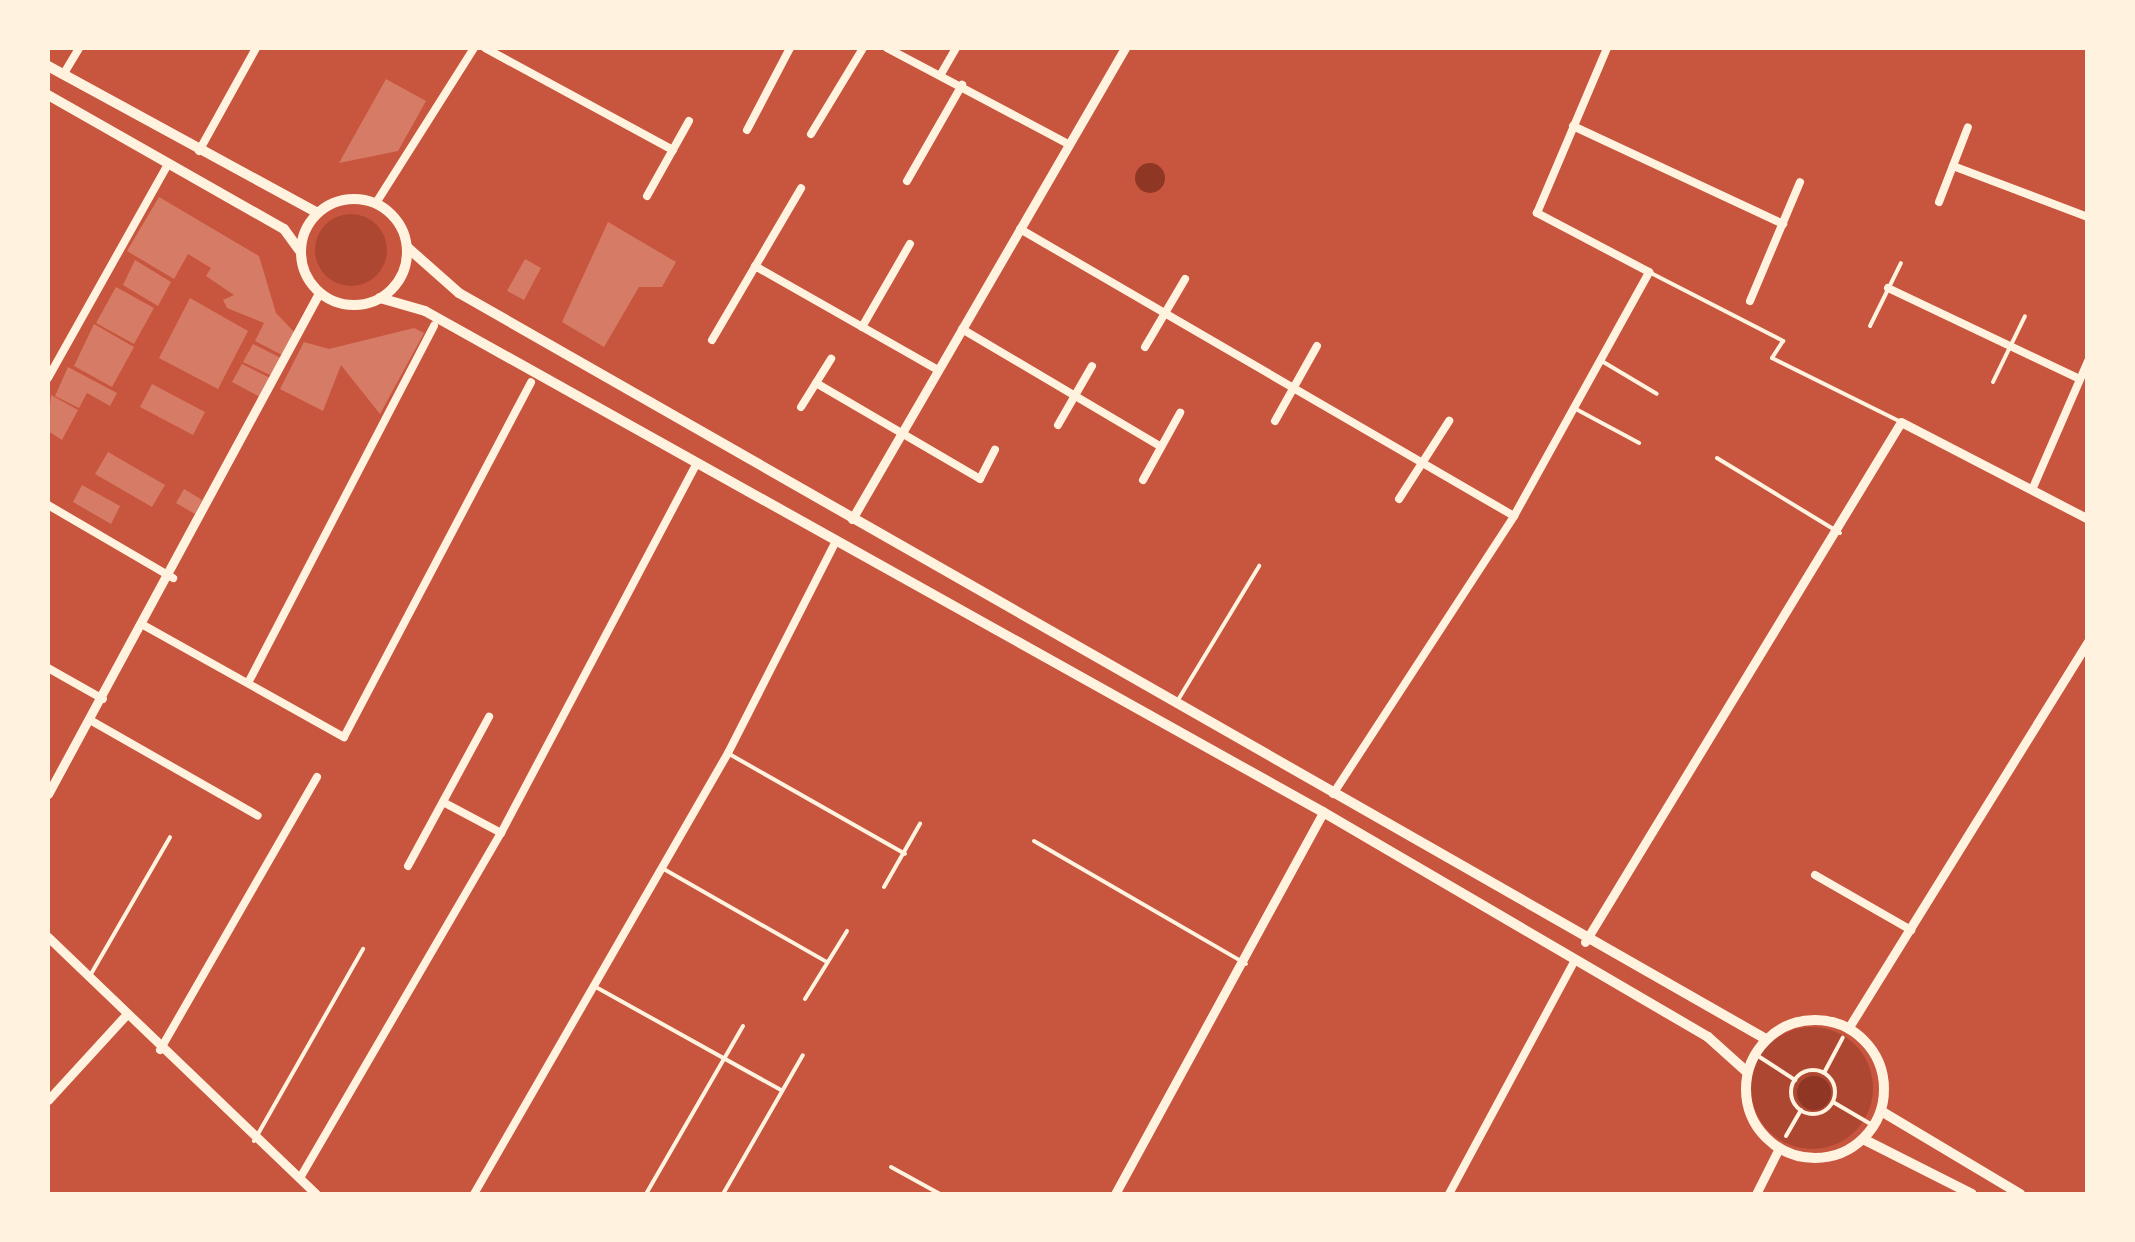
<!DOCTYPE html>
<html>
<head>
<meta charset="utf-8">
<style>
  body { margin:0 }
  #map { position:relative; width:2135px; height:1242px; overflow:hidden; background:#c8553d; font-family:"Times New Roman",serif }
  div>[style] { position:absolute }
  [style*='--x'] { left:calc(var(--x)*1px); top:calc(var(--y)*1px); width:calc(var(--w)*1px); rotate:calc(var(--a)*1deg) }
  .green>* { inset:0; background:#ae4732 }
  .round { border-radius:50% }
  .water>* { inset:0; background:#8f3625 }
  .building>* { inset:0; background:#d67c66 }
  .path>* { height:4px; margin:-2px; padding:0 2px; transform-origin:2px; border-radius:2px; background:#fff3e0 }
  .path>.ring { margin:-2px; padding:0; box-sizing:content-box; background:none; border:4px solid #fff3e0; border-radius:50% }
  .service>* { height:4px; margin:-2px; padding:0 2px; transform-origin:2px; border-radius:2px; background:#fff3e0 }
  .minor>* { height:8px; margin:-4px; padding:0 4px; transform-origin:4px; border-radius:4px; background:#fff3e0 }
  .tertiary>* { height:9px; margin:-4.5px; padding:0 4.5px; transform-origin:4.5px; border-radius:4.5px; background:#fff3e0 }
  .secondary>* { height:10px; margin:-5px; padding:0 5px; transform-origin:5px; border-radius:5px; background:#fff3e0 }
  .secondary>.ring { margin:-5px; padding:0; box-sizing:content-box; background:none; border:10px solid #fff3e0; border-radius:50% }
  span { translate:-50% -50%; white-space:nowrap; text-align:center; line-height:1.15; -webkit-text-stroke:10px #fff3e0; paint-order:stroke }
  .frame { position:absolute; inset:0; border:50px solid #fff3e0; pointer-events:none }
</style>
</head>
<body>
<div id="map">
  <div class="green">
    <div class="round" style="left:315px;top:214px;width:72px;height:72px"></div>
    <div class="round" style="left:1751px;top:1027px;width:122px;height:122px"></div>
  </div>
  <div class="water">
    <div class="round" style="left:1135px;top:163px;width:30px;height:30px"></div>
    <div class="round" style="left:1797px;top:1076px;width:34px;height:34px"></div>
  </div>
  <div class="building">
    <div style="clip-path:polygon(386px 79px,426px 101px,398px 151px,339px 163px)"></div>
    <div style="clip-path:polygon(159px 197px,259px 256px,276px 313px,295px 333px,284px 356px,255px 341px,264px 323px,227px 308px,223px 300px,234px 295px,206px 276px,211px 268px,188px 254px,174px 279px,127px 251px)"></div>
    <div style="clip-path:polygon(608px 222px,676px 262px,662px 287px,639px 287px,604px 347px,562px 322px)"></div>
    <div style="clip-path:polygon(525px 259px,541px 268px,524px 300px,507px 291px)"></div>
    <div style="clip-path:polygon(135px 260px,171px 282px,158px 306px,123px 285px)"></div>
    <div style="clip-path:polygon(116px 287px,154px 308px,134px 344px,96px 323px)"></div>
    <div style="clip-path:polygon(190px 298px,248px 331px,218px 389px,159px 358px)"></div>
    <div style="clip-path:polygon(94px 324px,134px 347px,112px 387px,74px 366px)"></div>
    <div style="clip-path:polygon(414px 328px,424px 333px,380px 414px,341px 365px,323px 411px,280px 389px,304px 342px,329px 349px)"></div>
    <div style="clip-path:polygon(253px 344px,283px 359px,274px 377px,243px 362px)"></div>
    <div style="clip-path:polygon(242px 364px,272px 379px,262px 398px,232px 382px)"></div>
    <div style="clip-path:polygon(68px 367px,117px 393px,110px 406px,87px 393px,79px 408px,55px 396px)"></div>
    <div style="clip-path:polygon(152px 384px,205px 412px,193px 435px,140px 407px)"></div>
    <div style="clip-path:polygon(51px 395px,78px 410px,62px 440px,48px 431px)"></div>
    <div style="clip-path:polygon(108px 452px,165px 485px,152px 507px,95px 474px)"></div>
    <div style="clip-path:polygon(82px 485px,120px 506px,111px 524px,73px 502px)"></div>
    <div style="clip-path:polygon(184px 489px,202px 500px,195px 514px,176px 503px)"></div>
  </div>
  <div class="path">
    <div style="--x:1755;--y:1054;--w:48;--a:33"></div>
    <div class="ring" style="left:1791px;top:1070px;width:40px;height:40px"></div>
    <div style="--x:1824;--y:1073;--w:40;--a:-62"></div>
    <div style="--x:1833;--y:1102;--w:48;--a:30.3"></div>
    <div style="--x:1786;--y:1136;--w:30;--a:-60"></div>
  </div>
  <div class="service">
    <div style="--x:1649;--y:272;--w:151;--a:27.2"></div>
    <div style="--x:1783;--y:341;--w:20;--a:123"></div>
    <div style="--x:1772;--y:358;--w:144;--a:26.4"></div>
    <div style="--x:1870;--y:326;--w:70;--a:-63.8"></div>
    <div style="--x:1600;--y:360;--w:66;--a:30.8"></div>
    <div style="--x:1993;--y:382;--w:73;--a:-64.1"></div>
    <div style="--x:1574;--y:408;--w:74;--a:28.3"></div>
    <div style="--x:1717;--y:458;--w:144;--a:31.4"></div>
    <div style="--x:1178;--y:700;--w:157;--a:-58.8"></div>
    <div style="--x:731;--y:755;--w:200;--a:29.6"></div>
    <div style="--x:1034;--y:841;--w:245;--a:30.1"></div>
    <div style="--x:662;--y:868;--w:190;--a:29.7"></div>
    <div style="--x:884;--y:887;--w:73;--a:-60.3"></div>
    <div style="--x:91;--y:974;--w:158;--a:-60"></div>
    <div style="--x:594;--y:986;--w:214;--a:29.1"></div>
    <div style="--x:805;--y:999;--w:80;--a:-58.3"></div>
    <div style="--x:254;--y:1141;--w:221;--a:-60.4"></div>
    <div style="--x:891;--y:1167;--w:56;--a:28.9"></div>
    <div style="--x:646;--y:1194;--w:194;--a:-60"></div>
    <div style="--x:723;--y:1194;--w:160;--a:-60.1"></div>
  </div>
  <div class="minor">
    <div style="--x:485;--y:48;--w:214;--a:28.5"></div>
    <div style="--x:887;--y:48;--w:205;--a:27.9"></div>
    <div style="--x:941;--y:74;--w:30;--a:-60"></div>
    <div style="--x:63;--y:75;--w:31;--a:-59"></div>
    <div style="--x:1573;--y:126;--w:232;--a:25"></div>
    <div style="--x:747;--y:130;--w:93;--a:-62.3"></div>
    <div style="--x:811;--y:134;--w:100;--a:-58.8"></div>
    <div style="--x:199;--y:151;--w:118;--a:-61"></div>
    <div style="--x:1953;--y:166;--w:144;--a:20.7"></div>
    <div style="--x:907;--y:181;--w:111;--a:-60.2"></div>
    <div style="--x:647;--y:196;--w:86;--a:-60.8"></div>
    <div style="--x:1939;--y:202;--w:80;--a:-68.9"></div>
    <div style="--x:376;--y:203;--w:183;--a:-57.7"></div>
    <div style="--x:1020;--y:229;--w:571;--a:30.16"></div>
    <div style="--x:755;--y:266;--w:210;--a:29.6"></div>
    <div style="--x:1888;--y:288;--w:212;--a:25.4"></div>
    <div style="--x:1750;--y:301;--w:129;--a:-67.2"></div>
    <div style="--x:862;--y:327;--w:96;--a:-60"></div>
    <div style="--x:962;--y:329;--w:230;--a:30.6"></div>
    <div style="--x:712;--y:340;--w:176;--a:-59.6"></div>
    <div style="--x:1145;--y:347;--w:79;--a:-59.5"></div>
    <div style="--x:48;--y:378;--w:245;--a:-60.7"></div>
    <div style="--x:816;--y:383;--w:190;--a:30.3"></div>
    <div style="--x:980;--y:479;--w:33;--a:-63"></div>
    <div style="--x:801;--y:407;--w:57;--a:-58"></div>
    <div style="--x:1275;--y:421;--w:86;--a:-60.8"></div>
    <div style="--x:1058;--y:425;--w:68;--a:-60"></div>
    <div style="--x:1143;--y:480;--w:77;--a:-61.1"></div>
    <div style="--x:2032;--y:490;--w:141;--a:-66.5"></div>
    <div style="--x:1399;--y:499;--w:93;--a:-57.3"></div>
    <div style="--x:48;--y:505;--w:145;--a:30.3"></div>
    <div style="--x:145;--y:626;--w:228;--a:29.2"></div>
    <div style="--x:344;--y:737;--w:401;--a:-62.2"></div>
    <div style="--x:48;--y:668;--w:63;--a:29.4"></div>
    <div style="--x:248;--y:683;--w:403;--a:-62.5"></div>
    <div style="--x:90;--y:720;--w:193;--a:29.7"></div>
    <div style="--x:1333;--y:794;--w:332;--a:-56.9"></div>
    <div style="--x:1514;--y:516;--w:279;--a:-61"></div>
    <div style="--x:1649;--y:272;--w:127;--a:-152.2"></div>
    <div style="--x:1537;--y:213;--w:179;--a:-67"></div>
    <div style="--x:443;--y:802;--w:66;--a:28.1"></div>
    <div style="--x:408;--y:866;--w:170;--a:-61.5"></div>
    <div style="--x:1815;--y:875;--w:111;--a:29.8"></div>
    <div style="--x:160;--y:1050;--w:315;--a:-60.1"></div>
    <div style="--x:300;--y:1178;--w:399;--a:-59.8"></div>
    <div style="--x:501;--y:833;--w:419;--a:-62.1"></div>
    <div style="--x:474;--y:1194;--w:509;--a:-60.06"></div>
    <div style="--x:728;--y:753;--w:238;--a:-63"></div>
    <div style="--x:1449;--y:1194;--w:266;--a:-61.7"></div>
  </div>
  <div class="tertiary">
    <div style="--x:852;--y:519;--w:544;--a:-59.9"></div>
    <div style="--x:48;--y:794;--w:570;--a:-61.59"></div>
    <div style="--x:48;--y:937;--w:371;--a:43.8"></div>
    <div style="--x:1585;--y:942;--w:608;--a:-58.71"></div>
    <div style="--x:1901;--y:422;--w:211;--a:27.4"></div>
    <div style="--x:1849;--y:1027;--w:454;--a:-58.2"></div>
    <div style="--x:48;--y:1100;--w:114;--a:-47.5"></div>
    <div style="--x:1115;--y:1194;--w:435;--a:-61.4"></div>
    <div style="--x:1756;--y:1194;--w:51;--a:-63.4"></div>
  </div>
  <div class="secondary">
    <div style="--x:48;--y:66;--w:307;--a:28.6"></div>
    <div style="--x:48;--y:95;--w:271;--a:29.6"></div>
    <div style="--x:284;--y:229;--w:27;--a:54"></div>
    <div class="ring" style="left:301px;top:199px;width:96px;height:96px"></div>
    <div style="--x:407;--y:247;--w:69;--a:41.5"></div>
    <div style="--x:459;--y:293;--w:1505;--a:29.72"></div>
    <div style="--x:380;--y:298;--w:47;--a:16.1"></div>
    <div style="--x:425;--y:311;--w:1028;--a:29.16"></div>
    <div style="--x:1323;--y:812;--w:446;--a:30.3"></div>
    <div style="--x:1708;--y:1037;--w:52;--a:41.9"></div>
    <div class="ring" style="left:1746px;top:1020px;width:128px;height:128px"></div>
    <div style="--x:1881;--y:1111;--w:162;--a:30.8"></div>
    <div style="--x:1863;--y:1139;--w:122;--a:26.8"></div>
  </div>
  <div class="frame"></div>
</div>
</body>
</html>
